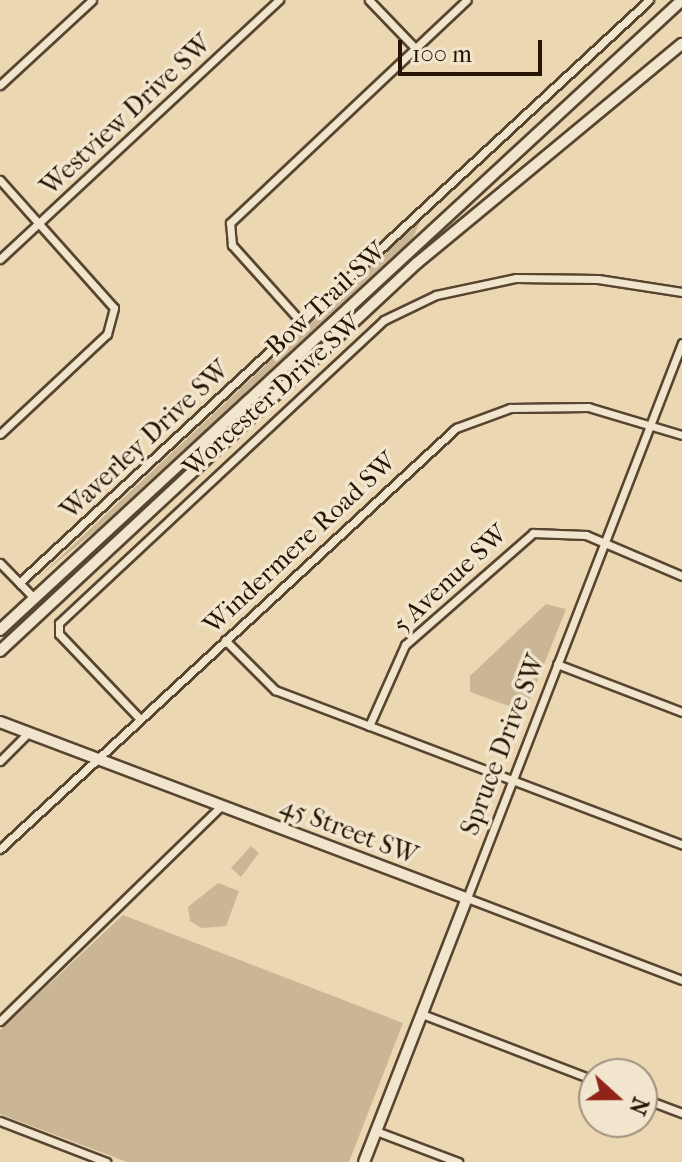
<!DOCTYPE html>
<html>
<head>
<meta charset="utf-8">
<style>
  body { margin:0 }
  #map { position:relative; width:682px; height:1162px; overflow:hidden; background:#ebd7b2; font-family:"IM FELL French Canon",serif }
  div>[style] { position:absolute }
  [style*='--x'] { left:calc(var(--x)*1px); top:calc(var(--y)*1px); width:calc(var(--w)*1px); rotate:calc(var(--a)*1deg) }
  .green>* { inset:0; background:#cab695 }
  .roads { filter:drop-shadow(2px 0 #584530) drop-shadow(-2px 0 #584530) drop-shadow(0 2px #584530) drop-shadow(0 -2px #584530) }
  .street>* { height:7px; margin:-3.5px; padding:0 3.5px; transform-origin:3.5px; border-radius:3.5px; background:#f2e5cd }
  .secondary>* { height:10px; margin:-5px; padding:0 5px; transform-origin:5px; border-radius:5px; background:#f2e5cd }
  span { translate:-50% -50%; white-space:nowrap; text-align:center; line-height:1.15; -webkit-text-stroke:7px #f2e5cd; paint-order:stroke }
  .street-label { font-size:26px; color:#271405 }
  .north { position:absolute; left:578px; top:1058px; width:80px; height:80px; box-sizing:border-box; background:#f2e5cd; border:2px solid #a1917d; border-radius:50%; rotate:111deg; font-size:22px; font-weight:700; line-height:32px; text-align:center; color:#271405 }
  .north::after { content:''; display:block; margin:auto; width:28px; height:36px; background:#8f2418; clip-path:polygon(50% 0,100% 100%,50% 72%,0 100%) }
  .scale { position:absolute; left:398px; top:40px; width:144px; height:36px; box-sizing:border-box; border:4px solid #271405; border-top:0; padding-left:10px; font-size:24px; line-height:28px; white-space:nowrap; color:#271405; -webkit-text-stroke:6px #f2e5cd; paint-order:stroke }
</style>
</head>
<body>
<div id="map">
  <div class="green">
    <div style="clip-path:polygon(421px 220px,411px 242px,138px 496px,40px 576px)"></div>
    <div style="clip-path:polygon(546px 604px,566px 609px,525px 712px,470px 692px,470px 676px)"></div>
    <div style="clip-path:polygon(251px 846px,259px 853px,241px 877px,231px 868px)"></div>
    <div style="clip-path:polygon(218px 883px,239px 891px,226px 926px,201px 928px,190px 921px,188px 907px)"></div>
    <div style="clip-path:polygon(123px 915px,403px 1023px,349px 1162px,127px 1162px,0 1114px,0 1030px)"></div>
  </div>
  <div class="roads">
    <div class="street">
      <div style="--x:369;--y:0;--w:66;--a:46.2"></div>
      <div style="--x:0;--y:85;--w:125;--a:-42.7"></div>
      <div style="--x:0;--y:180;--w:171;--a:48.3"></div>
      <div style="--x:114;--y:308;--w:27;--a:105"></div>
      <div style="--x:107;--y:334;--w:146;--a:136.9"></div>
      <div style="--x:0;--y:259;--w:381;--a:-42.9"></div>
      <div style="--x:302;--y:323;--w:105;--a:-131.9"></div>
      <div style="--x:232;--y:245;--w:22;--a:-95"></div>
      <div style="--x:230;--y:223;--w:325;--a:-43.3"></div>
      <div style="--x:682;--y:343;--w:595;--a:111.18"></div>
      <div style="--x:467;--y:898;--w:230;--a:20.9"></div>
      <div style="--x:0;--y:563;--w:49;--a:45.8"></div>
      <div style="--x:19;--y:583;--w:858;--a:-42.78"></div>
      <div style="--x:225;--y:640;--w:71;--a:45"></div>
      <div style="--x:275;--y:690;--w:436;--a:20.8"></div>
      <div style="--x:557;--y:664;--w:134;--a:21"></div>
      <div style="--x:140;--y:719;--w:117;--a:-133.6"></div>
      <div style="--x:59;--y:634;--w:11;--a:-90"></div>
      <div style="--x:59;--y:623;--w:444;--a:-43"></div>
      <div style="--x:384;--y:320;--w:58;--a:-25.7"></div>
      <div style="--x:436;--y:295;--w:82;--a:-12"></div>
      <div style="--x:516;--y:278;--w:82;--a:0.7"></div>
      <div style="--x:598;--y:279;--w:85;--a:8.8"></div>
      <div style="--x:369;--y:726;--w:89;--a:-66"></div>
      <div style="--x:405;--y:645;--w:170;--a:-41.2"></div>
      <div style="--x:533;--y:533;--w:53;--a:2.2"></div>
      <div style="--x:586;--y:535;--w:104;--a:23.1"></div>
      <div style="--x:0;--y:761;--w:41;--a:-45"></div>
      <div style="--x:0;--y:849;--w:621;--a:-42.71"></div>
      <div style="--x:456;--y:428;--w:58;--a:-20.3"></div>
      <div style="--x:510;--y:408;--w:78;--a:-0.7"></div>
      <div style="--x:588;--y:407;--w:98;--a:16.6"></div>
      <div style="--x:422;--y:1014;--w:184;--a:21"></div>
      <div style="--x:0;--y:1021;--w:308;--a:-44.2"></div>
      <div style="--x:642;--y:1098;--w:43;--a:20.6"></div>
      <div style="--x:0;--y:1121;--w:114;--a:21.1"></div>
      <div style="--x:376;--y:1131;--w:88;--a:20.7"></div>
    </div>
    <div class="secondary">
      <div style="--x:0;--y:630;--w:928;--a:-42.73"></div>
      <div style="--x:0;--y:651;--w:570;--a:-42.94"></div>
      <div style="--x:417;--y:263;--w:344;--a:-39.6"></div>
      <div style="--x:0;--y:722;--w:499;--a:20.7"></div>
      <div style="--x:467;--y:898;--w:283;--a:111.3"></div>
    </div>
  </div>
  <div class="street-label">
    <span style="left:126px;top:115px;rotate:-43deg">Westview Drive SW</span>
    <span style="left:326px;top:299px;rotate:-43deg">Bow Trail SW</span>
    <span style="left:272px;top:395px;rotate:-42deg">Worcester Drive SW</span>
    <span style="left:145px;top:440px;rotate:-43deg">Waverley Drive SW</span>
    <span style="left:300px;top:543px;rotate:-43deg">Windermere Road SW</span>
    <span style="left:450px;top:579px;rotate:-43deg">5 Avenue SW</span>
    <span style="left:503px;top:745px;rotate:-69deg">Spruce Drive SW</span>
    <span style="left:349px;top:831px;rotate:21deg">45 Street SW</span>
  </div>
  <div class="north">N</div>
  <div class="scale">100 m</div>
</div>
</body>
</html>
